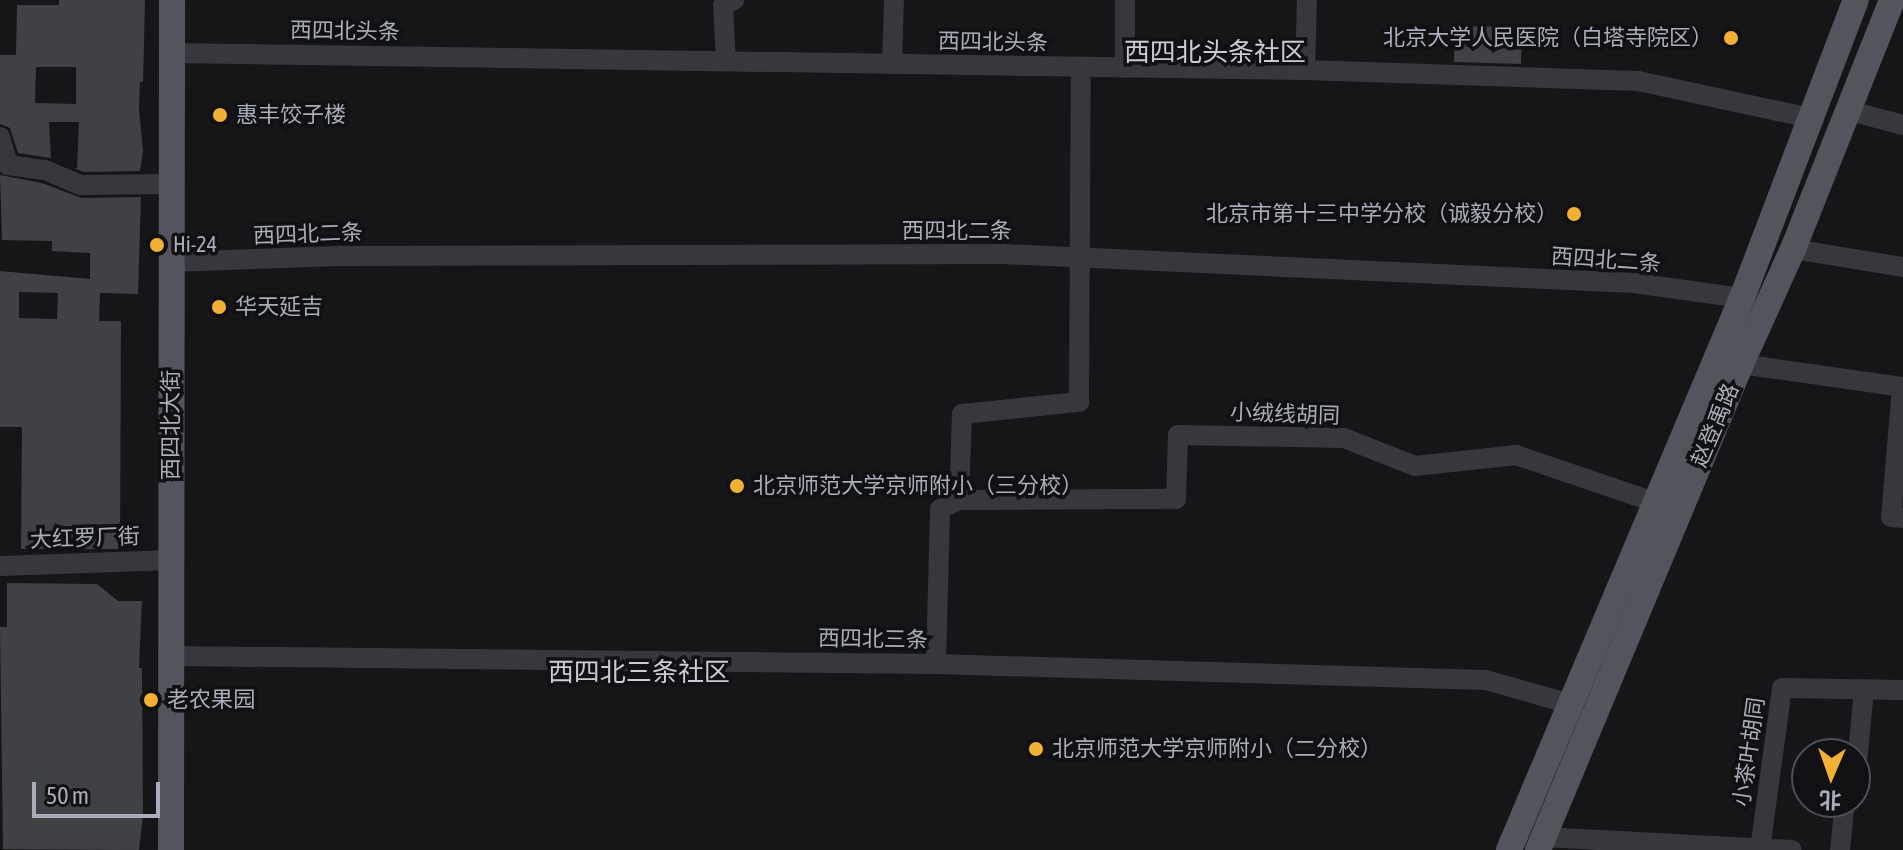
<!DOCTYPE html>
<html>
<head>
<meta charset="utf-8">
<style>
  body { margin:0 }
  #map { position:relative; width:1903px; height:850px; overflow:hidden; background:#161618; font-family:"Asap Condensed","Noto Sans SC",sans-serif }
  div>[style] { position:absolute }
  [style*='--x'] { left:calc(var(--x)*1px); top:calc(var(--y)*1px); width:calc(var(--w)*1px); rotate:calc(var(--a)*1deg) }
  .building>* { inset:0; background:#404145 }
  .minor>* { height:20px; margin:-10px; padding:0 10px; transform-origin:10px; border-radius:10px; background:#37383d }
  .major>* { height:26px; margin:-13px; padding:0 13px; transform-origin:13px; border-radius:13px; background:#53555c }
  .dots>* { width:22px; height:22px; translate:-50% -50%; box-sizing:border-box; border:4px solid #111113; border-radius:50% }
  span { translate:-50% -50%; white-space:nowrap; text-align:center; line-height:1.15; -webkit-text-stroke:7px #111113; paint-order:stroke }
  .street-label { font-size:22px; color:#a8adb8 }
  .poi-label { font-size:22px; color:#a8adb8 }
  .right { translate:-100% -50%; text-align:right }
  .left { translate:0 -50%; text-align:left }
  .quarter-label { font-size:26px; color:#c9ccd4 }
  .north { position:absolute; left:1791px; top:738px; width:80px; height:80px; box-sizing:border-box; background:#111113; border:2px solid #4d4f55; border-radius:50%; rotate:182deg; font-size:22px; font-weight:700; line-height:32px; text-align:center; color:#a8adb8 }
  .north::after { content:''; display:block; margin:auto; width:28px; height:36px; background:#f2b134; clip-path:polygon(50% 0,100% 100%,50% 72%,0 100%) }
  .scale { position:absolute; left:32px; top:782px; width:128px; height:36px; box-sizing:border-box; border:4px solid #a8adb8; border-top:0; padding-left:10px; font-size:24px; line-height:28px; white-space:nowrap; color:#a8adb8; -webkit-text-stroke:6px #111113; paint-order:stroke }
</style>
</head>
<body>
<div id="map">
  <div class="building">
    <div style="clip-path:polygon(evenodd,59px 0,145px 0,143px 82px,140px 82px,139px 109px,143px 151px,140px 171px,84px 172px,74px 168px,77px 168px,79px 122px,49px 122px,51px 158px,18px 153px,10px 128px,0 124px,0 55px,16px 55px,17px 5px,59px 5px,59px 0,36px 67px,76px 67px,76px 104px,35px 103px,36px 67px)"></div>
    <div style="clip-path:polygon(1454px 26px,1522px 27px,1521px 64px,1454px 62px)"></div>
    <div style="clip-path:polygon(evenodd,0 175px,42px 183px,81px 198px,141px 197px,138px 294px,100px 293px,99px 321px,121px 321px,120px 549px,21px 549px,22px 427px,0 427px,0 271px,90px 279px,90px 253px,52px 251px,52px 241px,2px 240px,0 175px,19px 292px,58px 293px,57px 319px,19px 318px,19px 292px)"></div>
    <div style="clip-path:polygon(7px 583px,97px 584px,118px 601px,142px 601px,139px 668px,142px 668px,143px 815px,139px 850px,3px 849px,0 627px,7px 627px)"></div>
  </div>
  <div class="minor">
    <div style="--x:1125;--y:0;--w:68;--a:90"></div>
    <div style="--x:171;--y:53;--w:1134;--a:0.86"></div>
    <div style="--x:1305;--y:70;--w:333;--a:1.9"></div>
    <div style="--x:1638;--y:81;--w:177;--a:12.1"></div>
    <div style="--x:726;--y:61;--w:55;--a:-93.1"></div>
    <div style="--x:723;--y:6;--w:13;--a:-29"></div>
    <div style="--x:892;--y:64;--w:64;--a:-88.2"></div>
    <div style="--x:1305;--y:70;--w:70;--a:-88.4"></div>
    <div style="--x:1846;--y:110;--w:59;--a:14.7"></div>
    <div style="--x:0;--y:137;--w:29;--a:74"></div>
    <div style="--x:8;--y:165;--w:37;--a:8"></div>
    <div style="--x:45;--y:170;--w:39;--a:23"></div>
    <div style="--x:81;--y:185;--w:90;--a:-0.6"></div>
    <div style="--x:1793;--y:249;--w:111;--a:9.3"></div>
    <div style="--x:170;--y:262;--w:176;--a:-2"></div>
    <div style="--x:346;--y:256;--w:658;--a:-0.17"></div>
    <div style="--x:1004;--y:254;--w:631;--a:2.64"></div>
    <div style="--x:1634;--y:283;--w:109;--a:7.9"></div>
    <div style="--x:1741;--y:364;--w:164;--a:8.1"></div>
    <div style="--x:1902;--y:387;--w:130;--a:94.8"></div>
    <div style="--x:1891;--y:517;--w:12;--a:5"></div>
    <div style="--x:959;--y:500;--w:217;--a:-0.3"></div>
    <div style="--x:1176;--y:499;--w:64;--a:-88.2"></div>
    <div style="--x:1178;--y:435;--w:166;--a:1"></div>
    <div style="--x:1344;--y:438;--w:76;--a:21.5"></div>
    <div style="--x:1415;--y:466;--w:102;--a:-6.2"></div>
    <div style="--x:1516;--y:455;--w:149;--a:18.8"></div>
    <div style="--x:0;--y:566;--w:172;--a:-2"></div>
    <div style="--x:172;--y:656;--w:764;--a:0.6"></div>
    <div style="--x:936;--y:664;--w:550;--a:1.67"></div>
    <div style="--x:1486;--y:680;--w:87;--a:15.9"></div>
    <div style="--x:936;--y:664;--w:155;--a:-88.5"></div>
    <div style="--x:940;--y:509;--w:21;--a:-25"></div>
    <div style="--x:959;--y:500;--w:86;--a:-88"></div>
    <div style="--x:962;--y:414;--w:118;--a:-5.9"></div>
    <div style="--x:1079;--y:402;--w:335;--a:-89.7"></div>
    <div style="--x:1855;--y:784;--w:93;--a:-84.5"></div>
    <div style="--x:1543;--y:837;--w:249;--a:3"></div>
    <div style="--x:1760;--y:849;--w:162;--a:-82.2"></div>
    <div style="--x:1782;--y:688;--w:121;--a:0.9"></div>
    <div style="--x:1840;--y:850;--w:48;--a:-84.1"></div>
  </div>
  <div class="major">
    <div style="--x:171;--y:850;--w:850;--a:-89.93"></div>
    <div style="--x:1509;--y:850;--w:599;--a:-67.12"></div>
    <div style="--x:1742;--y:298;--w:319;--a:-69.1"></div>
    <div style="--x:1538;--y:850;--w:527;--a:-67.33"></div>
    <div style="--x:1741;--y:364;--w:126;--a:-65.7"></div>
    <div style="--x:1793;--y:249;--w:268;--a:-68.3"></div>
  </div>
  <div class="dots">
    <div style="left:1731px;top:38px;background:#f2b134"></div>
    <div style="left:220px;top:115px;background:#f2b134"></div>
    <div style="left:1574px;top:214px;background:#f2b134"></div>
    <div style="left:157px;top:245px;background:#f2b134"></div>
    <div style="left:219px;top:307px;background:#f2b134"></div>
    <div style="left:737px;top:486px;background:#f2b134"></div>
    <div style="left:151px;top:700px;background:#f2b134"></div>
    <div style="left:1036px;top:749px;background:#f2b134"></div>
  </div>
  <div class="street-label">
    <span style="left:345px;top:31px;rotate:1deg">西四北头条</span>
    <span style="left:993px;top:42px;rotate:1deg">西四北头条</span>
    <span style="left:957px;top:231px">西四北二条</span>
    <span style="left:308px;top:234px;rotate:-2deg">西四北二条</span>
    <span style="left:1606px;top:260px;rotate:4deg">西四北二条</span>
    <span style="left:1285px;top:414px;rotate:2deg">小绒线胡同</span>
    <span style="left:171px;top:425px;rotate:-90deg">西四北大街</span>
    <span style="left:1715px;top:425px;rotate:-67deg">赵登禹路</span>
    <span style="left:85px;top:538px;rotate:-2deg">大红罗厂街</span>
    <span style="left:873px;top:639px;rotate:1deg">西四北三条</span>
    <span style="left:1749px;top:752px;rotate:-82deg">小茶叶胡同</span>
  </div>
  <div class="poi-label">
    <span class="right" style="left:1713px;top:38px">北京大学人民医院（白塔寺院区）</span>
    <span class="left" style="left:236px;top:115px">惠丰饺子楼</span>
    <span class="right" style="left:1558px;top:214px">北京市第十三中学分校（诚毅分校）</span>
    <span class="left" style="left:173px;top:245px">Hi-24</span>
    <span class="left" style="left:235px;top:307px">华天延吉</span>
    <span class="left" style="left:753px;top:486px">北京师范大学京师附小（三分校）</span>
    <span class="left" style="left:167px;top:700px">老农果园</span>
    <span class="left" style="left:1052px;top:749px">北京师范大学京师附小（二分校）</span>
  </div>
  <div class="quarter-label">
    <span style="left:1215px;top:53px">西四北头条社区</span>
    <span style="left:639px;top:673px">西四北三条社区</span>
  </div>
  <div class="north">北</div>
  <div class="scale">50 m</div>
</div>
</body>
</html>
